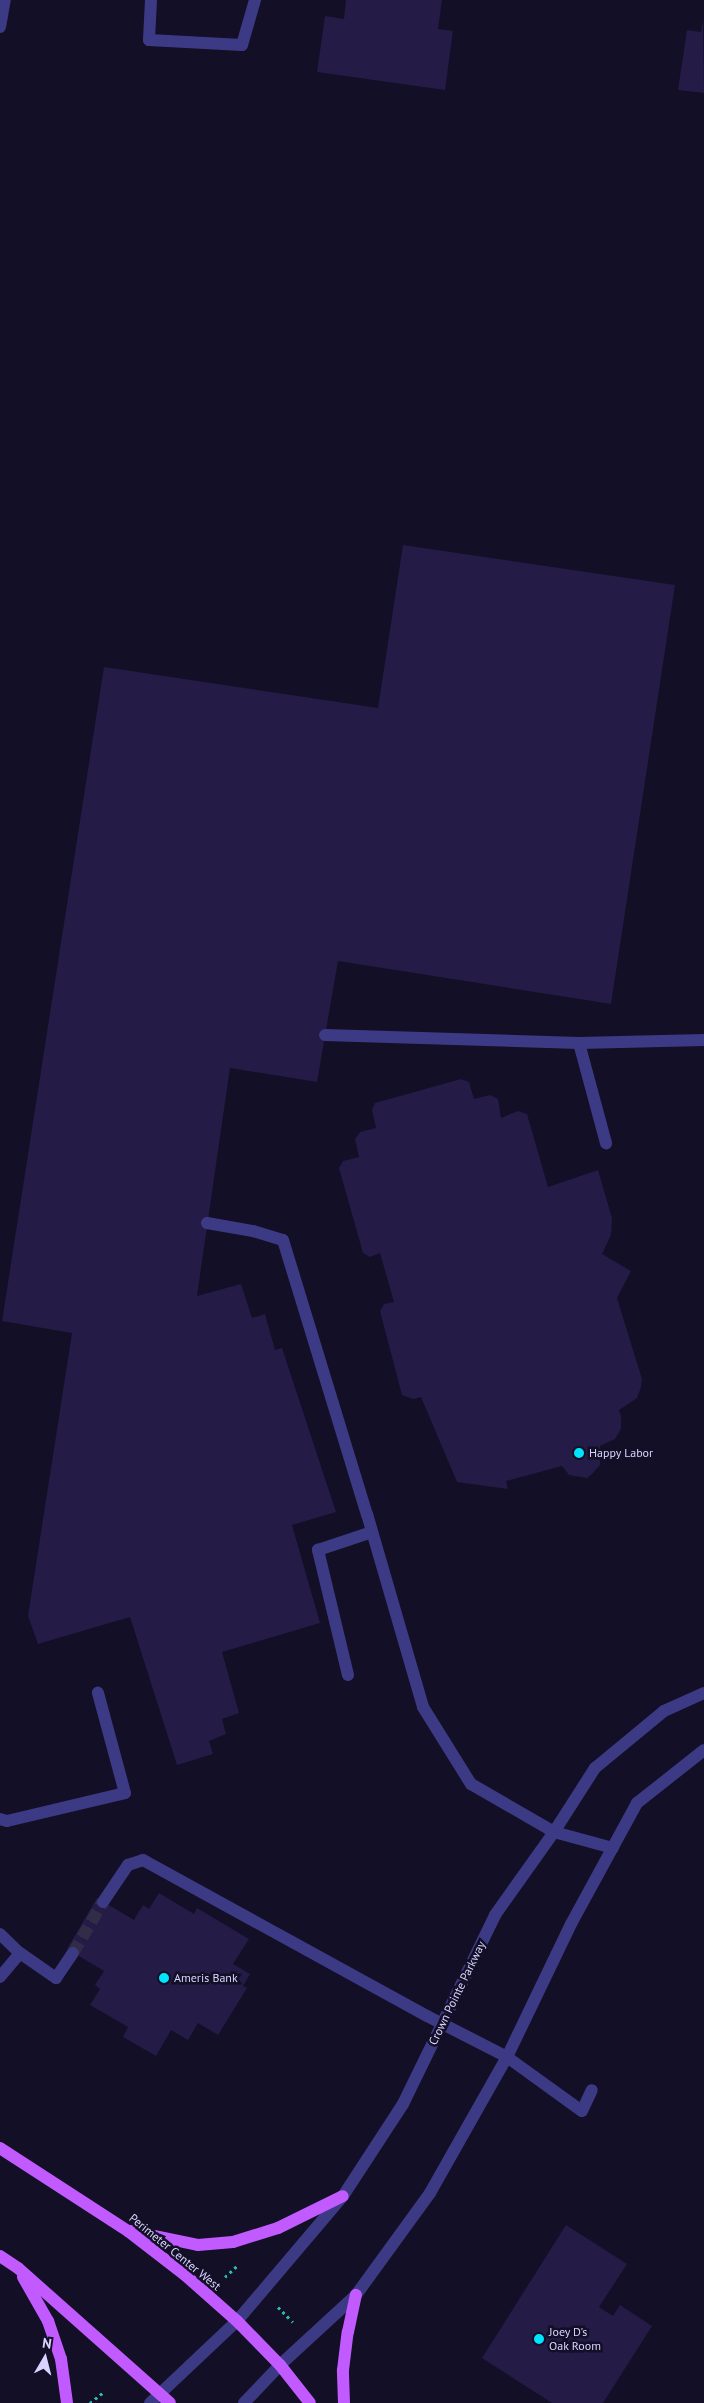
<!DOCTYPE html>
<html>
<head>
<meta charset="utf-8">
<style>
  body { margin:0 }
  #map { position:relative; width:704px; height:2403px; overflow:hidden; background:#130f26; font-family:"PT Sans",sans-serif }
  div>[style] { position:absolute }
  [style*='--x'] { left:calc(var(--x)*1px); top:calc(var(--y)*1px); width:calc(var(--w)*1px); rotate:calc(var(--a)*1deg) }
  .building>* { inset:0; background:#241b47 }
  .minor-tunnel>* { height:12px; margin-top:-6px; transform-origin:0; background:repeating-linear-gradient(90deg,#312d47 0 12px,transparent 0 18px) }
  .path>* { height:3px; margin-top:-1.5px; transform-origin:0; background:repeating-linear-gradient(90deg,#2fb8b0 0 2.5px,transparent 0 6.5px) }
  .minor>* { height:12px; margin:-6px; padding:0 6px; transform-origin:6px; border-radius:6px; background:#3d3a85 }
  .major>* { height:12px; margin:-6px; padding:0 6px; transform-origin:6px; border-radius:6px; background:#c25bff }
  .dots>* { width:14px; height:14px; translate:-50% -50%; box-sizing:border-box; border:2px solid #130f26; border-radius:50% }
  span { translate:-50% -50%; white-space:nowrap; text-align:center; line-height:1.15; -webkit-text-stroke:5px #130f26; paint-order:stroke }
  .poi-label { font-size:12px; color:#d9d4ff }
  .left { translate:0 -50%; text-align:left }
  .street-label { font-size:12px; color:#d9d4ff }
  .north { position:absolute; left:20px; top:2333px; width:50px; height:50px; -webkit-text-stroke:4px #130f26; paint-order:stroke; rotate:8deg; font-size:14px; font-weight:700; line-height:20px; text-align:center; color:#d9d4ff }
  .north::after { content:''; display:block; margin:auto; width:18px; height:22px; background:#d9d4ff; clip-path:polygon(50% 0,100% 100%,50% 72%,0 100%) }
</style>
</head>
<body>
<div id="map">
  <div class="building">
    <div style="clip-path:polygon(346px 0,442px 0,438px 29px,453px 31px,445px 90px,317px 72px,325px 16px,344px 19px)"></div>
    <div style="clip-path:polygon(703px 19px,704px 93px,678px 90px,687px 30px,701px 32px)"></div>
    <div style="clip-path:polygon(403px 545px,675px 585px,611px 1004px,338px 961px,317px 1082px,230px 1068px,197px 1296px,241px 1284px,252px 1318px,265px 1314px,275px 1350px,282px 1348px,336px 1512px,292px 1525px,320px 1623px,222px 1652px,239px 1713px,222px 1719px,226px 1734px,209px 1741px,213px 1754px,177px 1765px,130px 1617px,38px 1644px,28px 1616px,72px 1333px,2px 1321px,104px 667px,378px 708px)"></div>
    <div style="clip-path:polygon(461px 1079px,469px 1082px,474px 1099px,490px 1095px,498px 1099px,501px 1118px,518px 1111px,527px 1114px,548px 1187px,598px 1170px,612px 1218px,611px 1235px,602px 1254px,631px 1271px,617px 1298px,642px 1379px,641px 1387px,637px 1398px,619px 1410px,621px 1416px,621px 1429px,615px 1439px,600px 1446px,600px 1465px,592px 1474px,587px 1478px,569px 1475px,562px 1466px,506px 1481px,508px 1489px,457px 1482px,421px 1397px,413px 1399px,402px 1395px,380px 1311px,384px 1304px,394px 1302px,380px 1253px,370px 1257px,363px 1253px,339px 1168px,343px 1161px,359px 1157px,355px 1139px,360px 1132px,376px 1128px,372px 1110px,375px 1103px)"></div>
    <div style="clip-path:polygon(159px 1893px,194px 1914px,197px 1908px,249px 1939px,233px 1964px,250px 1974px,243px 1986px,247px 1988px,218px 2035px,198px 2023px,188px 2040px,171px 2030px,156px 2056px,123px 2037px,128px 2027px,90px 2005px,100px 1989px,95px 1985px,104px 1971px,67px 1949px,97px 1898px,134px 1920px,143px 1905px,149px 1909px)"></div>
    <div style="clip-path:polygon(566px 2225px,627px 2264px,599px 2307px,613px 2316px,620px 2305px,652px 2326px,603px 2403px,552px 2403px,482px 2358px)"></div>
  </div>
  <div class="minor-tunnel">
    <div style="--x:73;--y:1953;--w:59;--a:-59.5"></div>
  </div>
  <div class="path">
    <div style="--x:225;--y:2277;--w:16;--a:-43"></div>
    <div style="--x:278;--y:2307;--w:21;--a:45"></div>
    <div style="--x:90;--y:2403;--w:19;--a:-39"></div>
  </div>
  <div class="minor">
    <div style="--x:151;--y:0;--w:40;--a:92.9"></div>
    <div style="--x:149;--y:40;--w:93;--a:3.1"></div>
    <div style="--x:242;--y:45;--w:47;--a:-73.9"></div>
    <div style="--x:0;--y:27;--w:27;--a:-80"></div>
    <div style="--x:325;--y:1035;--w:254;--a:1.8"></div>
    <div style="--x:579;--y:1043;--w:125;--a:-1.4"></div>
    <div style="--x:579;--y:1043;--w:104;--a:74.9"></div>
    <div style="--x:207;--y:1223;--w:47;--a:9.9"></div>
    <div style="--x:253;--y:1231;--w:31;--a:17"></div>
    <div style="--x:283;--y:1240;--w:287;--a:73"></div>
    <div style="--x:367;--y:1514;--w:201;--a:73.8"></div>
    <div style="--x:423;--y:1707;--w:91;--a:58.1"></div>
    <div style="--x:471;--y:1784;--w:96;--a:30"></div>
    <div style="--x:554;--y:1832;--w:61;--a:15.2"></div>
    <div style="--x:348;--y:1675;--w:129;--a:-103.5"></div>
    <div style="--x:318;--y:1550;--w:57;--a:-18.4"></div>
    <div style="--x:0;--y:1819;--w:7;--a:16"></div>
    <div style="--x:7;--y:1821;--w:121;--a:-13.3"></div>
    <div style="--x:125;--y:1793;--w:104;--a:-105.1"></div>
    <div style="--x:103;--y:1902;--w:45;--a:-56"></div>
    <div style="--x:128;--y:1865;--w:16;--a:-18"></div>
    <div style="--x:143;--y:1860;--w:324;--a:28.8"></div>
    <div style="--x:427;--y:2016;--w:90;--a:27.1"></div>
    <div style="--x:507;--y:2057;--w:92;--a:35.8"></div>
    <div style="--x:582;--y:2111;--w:23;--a:-65"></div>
    <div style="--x:0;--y:1934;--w:28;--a:44"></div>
    <div style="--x:20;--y:1953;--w:44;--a:34.8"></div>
    <div style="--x:56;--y:1978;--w:30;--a:-56"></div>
    <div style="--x:0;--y:1977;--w:31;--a:-50"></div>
    <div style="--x:150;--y:2403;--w:120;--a:-43.3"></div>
    <div style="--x:237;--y:2321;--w:164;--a:-49.7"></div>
    <div style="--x:343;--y:2196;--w:110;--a:-56.9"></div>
    <div style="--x:403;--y:2104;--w:210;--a:-64"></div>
    <div style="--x:495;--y:1915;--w:102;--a:-54.6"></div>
    <div style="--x:554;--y:1832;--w:76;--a:-57.4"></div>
    <div style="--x:595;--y:1768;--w:89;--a:-39.6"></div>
    <div style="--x:664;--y:1711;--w:44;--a:-24.2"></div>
    <div style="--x:244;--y:2403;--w:52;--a:-46.5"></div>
    <div style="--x:280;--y:2365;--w:103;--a:-42.6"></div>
    <div style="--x:356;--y:2295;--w:126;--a:-54"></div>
    <div style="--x:430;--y:2193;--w:156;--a:-60.5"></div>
    <div style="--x:507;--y:2057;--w:148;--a:-64.3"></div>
    <div style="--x:571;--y:1924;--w:138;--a:-61.4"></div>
    <div style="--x:637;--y:1803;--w:85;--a:-38.3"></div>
  </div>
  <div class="major">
    <div style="--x:0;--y:2148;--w:153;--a:33"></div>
    <div style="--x:128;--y:2231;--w:72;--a:37.7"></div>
    <div style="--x:185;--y:2275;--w:69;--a:41.5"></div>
    <div style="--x:237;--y:2321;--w:62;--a:45.7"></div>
    <div style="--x:280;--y:2365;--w:48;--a:51.7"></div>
    <div style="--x:131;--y:2231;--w:68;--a:11.8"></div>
    <div style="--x:198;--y:2245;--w:35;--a:-5"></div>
    <div style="--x:233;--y:2242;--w:47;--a:-17.3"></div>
    <div style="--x:278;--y:2228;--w:72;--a:-26.2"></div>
    <div style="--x:0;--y:2256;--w:22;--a:34"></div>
    <div style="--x:18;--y:2268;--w:203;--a:41.6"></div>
    <div style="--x:23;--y:2277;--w:51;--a:60.4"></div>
    <div style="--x:48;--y:2321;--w:40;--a:71.1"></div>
    <div style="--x:61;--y:2359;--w:44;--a:82.2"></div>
    <div style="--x:344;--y:2403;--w:33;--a:-92"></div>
    <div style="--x:343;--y:2370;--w:38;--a:-83"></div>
    <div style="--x:348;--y:2332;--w:38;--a:-78"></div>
  </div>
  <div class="dots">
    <div style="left:579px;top:1453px;background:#00e5ff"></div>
    <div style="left:164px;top:1978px;background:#00e5ff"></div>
    <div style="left:539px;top:2339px;background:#00e5ff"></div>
  </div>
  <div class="poi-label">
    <span class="left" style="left:589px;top:1453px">Happy Labor</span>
    <span class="left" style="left:174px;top:1978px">Ameris Bank</span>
    <span class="left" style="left:549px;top:2339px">Joey D's<br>Oak Room</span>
  </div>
  <div class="street-label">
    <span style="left:457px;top:1993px;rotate:-64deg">Crown Pointe Parkway</span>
    <span style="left:175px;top:2252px;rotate:39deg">Perimeter Center West</span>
  </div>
  <div class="north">N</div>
</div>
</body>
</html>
